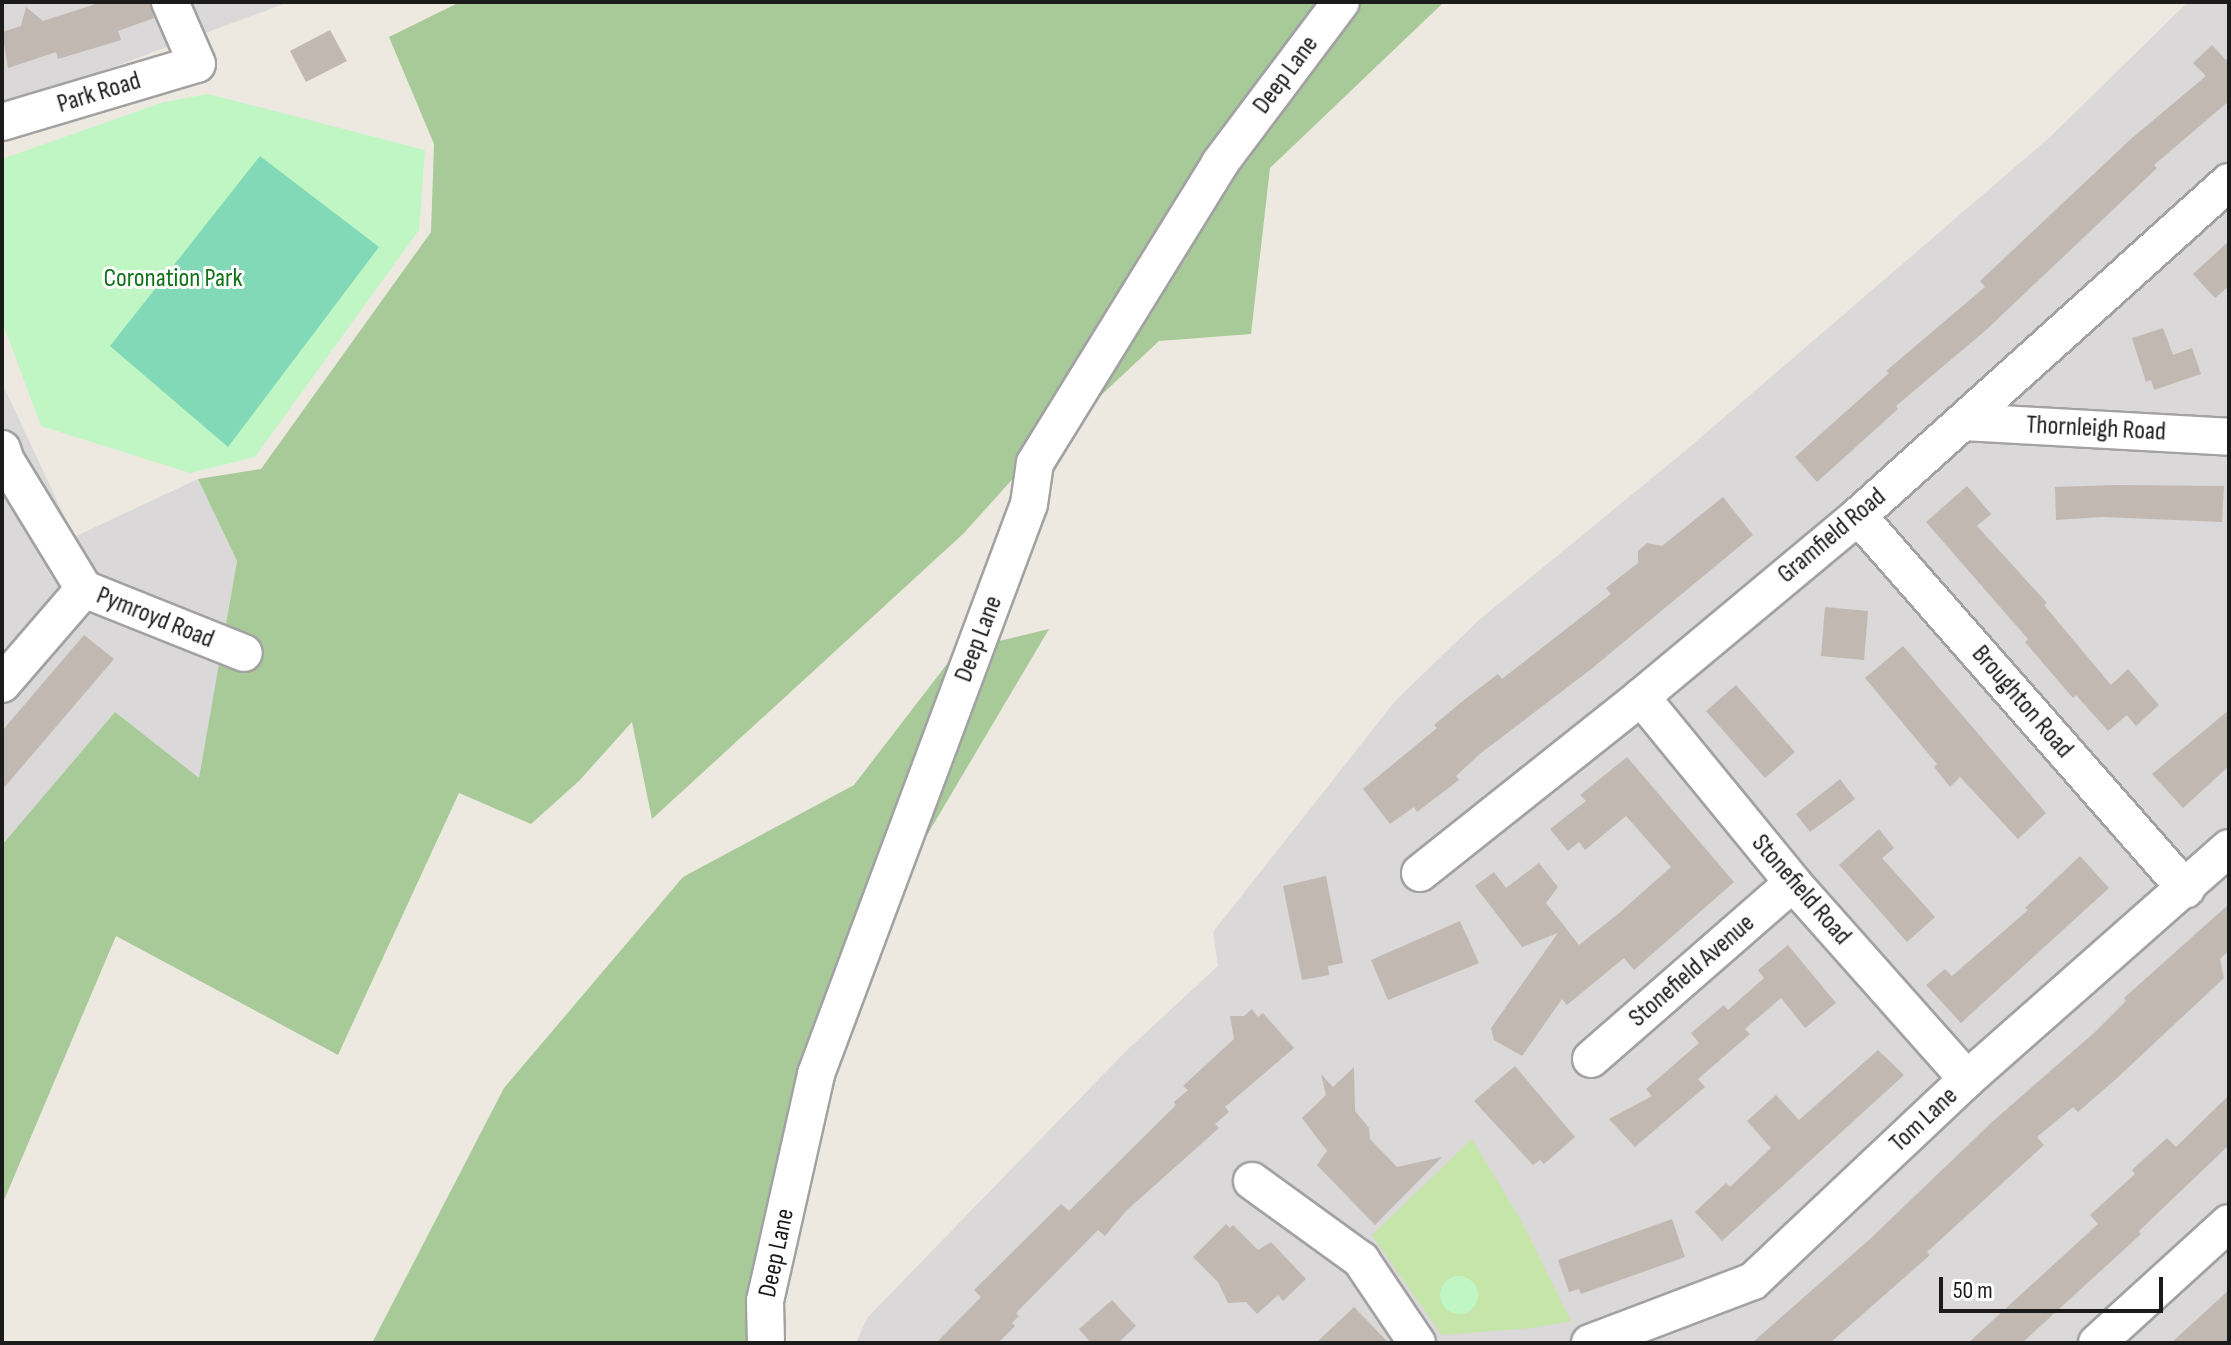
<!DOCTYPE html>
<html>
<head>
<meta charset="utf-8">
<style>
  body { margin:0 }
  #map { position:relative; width:2231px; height:1345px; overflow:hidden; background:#ede9e1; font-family:"Sofia Sans Condensed",sans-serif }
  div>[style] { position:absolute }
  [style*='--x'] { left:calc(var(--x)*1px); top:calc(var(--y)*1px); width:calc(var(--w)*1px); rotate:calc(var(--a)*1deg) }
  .residential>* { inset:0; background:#dad8d8 }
  .grass>* { inset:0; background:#c6e5a9 }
  .forest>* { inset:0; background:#a7ca98 }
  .park>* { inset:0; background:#bff6c3 }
  .round { border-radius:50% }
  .pitch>* { inset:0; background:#82d9b7 }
  .building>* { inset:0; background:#c1b8b1 }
  .roads { filter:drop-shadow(2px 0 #a2a2a2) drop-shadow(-2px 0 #a2a2a2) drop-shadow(0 2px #a2a2a2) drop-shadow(0 -2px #a2a2a2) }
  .minor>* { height:36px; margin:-18px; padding:0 18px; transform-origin:18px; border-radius:18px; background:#fff }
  span { translate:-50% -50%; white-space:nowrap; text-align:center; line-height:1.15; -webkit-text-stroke:6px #fff; paint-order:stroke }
  .street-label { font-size:26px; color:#1b1b1b }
  .park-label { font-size:26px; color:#107318 }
  .frame { position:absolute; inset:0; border:4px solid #1b1b1b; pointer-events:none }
  .scale { position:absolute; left:1939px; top:1277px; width:224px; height:36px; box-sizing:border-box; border:4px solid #1b1b1b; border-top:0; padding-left:10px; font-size:24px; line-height:28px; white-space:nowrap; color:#1b1b1b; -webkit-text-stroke:6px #fff; paint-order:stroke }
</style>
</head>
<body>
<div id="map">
  <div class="residential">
    <div style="clip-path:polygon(2px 2px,289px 2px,2px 108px)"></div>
    <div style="clip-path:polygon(2188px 2px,2229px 2px,2229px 1343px,856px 1343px,867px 1318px,1126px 1051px,1218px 966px,1213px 932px,1396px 700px,1479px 620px,1685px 451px,2050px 137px)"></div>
    <div style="clip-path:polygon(2px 383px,74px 537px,198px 479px,237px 561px,199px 779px,115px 712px,2px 845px)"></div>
  </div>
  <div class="grass">
    <div style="clip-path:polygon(1472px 1139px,1522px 1222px,1571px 1321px,1532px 1328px,1442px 1335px,1372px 1235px)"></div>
  </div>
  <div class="forest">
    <div style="clip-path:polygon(460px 2px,1444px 2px,1270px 168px,1251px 334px,1159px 341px,1019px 472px,963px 534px,652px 819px,632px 722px,579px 781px,531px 824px,459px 793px,338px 1055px,116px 936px,2px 1205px,2px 845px,115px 712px,199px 778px,237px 561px,198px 479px,261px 469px,431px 232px,434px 144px,389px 37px)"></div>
    <div style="clip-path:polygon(1049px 629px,814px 1026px,765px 1218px,750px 1295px,752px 1343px,372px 1343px,504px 1088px,683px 877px,854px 785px,957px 651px)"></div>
  </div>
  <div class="park">
    <div style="clip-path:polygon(208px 94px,425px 150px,419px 230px,255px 457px,190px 473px,41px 426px,2px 321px,2px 159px,164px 102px)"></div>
    <div class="round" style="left:1440px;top:1276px;width:38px;height:38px"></div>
  </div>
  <div class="pitch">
    <div style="clip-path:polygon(260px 156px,379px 247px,228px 447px,110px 346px)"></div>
  </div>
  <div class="building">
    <div style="clip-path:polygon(102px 2px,149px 2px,154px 18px,118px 31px,121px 40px,58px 59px,56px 52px,8px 68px,2px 32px,21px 26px,26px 7px,43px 21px)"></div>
    <div style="clip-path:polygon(330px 30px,347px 61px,306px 82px,290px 51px)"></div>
    <div style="clip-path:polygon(2212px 45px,2226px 60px,2229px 58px,2229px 101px,2154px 165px,2157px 168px,1985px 331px,1896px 406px,1898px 409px,1817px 482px,1795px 457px,1889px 373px,1886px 371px,1985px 287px,1980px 281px,2132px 138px,2206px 76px,2193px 63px)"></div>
    <div style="clip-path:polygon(2229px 241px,2229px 286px,2215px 298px,2193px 274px)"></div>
    <div style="clip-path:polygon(2163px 328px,2173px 355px,2192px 348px,2201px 374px,2154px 390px,2151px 380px,2146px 382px,2132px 338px)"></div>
    <div style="clip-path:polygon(2117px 485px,2224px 486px,2222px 522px,2102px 517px,2056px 520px,2055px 487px)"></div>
    <div style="clip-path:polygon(1967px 486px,1991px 514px,1977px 526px,2047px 603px,2044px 605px,2111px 685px,2128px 669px,2159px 705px,2136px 726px,2127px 715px,2108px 731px,2076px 695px,2073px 698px,2025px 642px,2028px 639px,1926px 522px)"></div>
    <div style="clip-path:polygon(1723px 497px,1753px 535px,1590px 670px,1481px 753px,1456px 776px,1459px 780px,1417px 812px,1414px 807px,1390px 824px,1363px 789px,1437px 728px,1434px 725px,1464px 700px,1498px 674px,1502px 679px,1611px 594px,1606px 588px,1638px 563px,1638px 551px,1647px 543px,1662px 546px)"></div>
    <div style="clip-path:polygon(1825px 607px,1868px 611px,1864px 660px,1821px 656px)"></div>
    <div style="clip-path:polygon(84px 635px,114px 659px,2px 790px,2px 731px)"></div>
    <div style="clip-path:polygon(1903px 646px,2046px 813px,2018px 839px,1960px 777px,1950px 787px,1934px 767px,1937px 764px,1865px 678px)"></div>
    <div style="clip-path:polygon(1736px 685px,1795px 752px,1765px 778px,1706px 711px)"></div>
    <div style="clip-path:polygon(2229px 710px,2229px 766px,2183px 808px,2152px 774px)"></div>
    <div style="clip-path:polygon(1627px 757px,1734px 882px,1634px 970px,1624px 958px,1567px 1005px,1562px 999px,1522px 1056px,1494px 1040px,1491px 1028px,1558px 933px,1522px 947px,1475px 886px,1494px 872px,1506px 888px,1539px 863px,1558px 887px,1546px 903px,1579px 945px,1618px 914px,1671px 867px,1626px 816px,1585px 850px,1579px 842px,1568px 851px,1550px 829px,1586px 801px,1580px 795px)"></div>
    <div style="clip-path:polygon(1840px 779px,1855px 799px,1810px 832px,1796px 814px)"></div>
    <div style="clip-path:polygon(1879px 829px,1894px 848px,1882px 858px,1935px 917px,1907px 942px,1839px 865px)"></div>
    <div style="clip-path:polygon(2080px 856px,2109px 888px,1961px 1023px,1926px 985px,1945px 969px,1952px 976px,2028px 910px,2025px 908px)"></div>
    <div style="clip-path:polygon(1326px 876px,1343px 963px,1328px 966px,1329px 975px,1302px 980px,1283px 886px)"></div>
    <div style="clip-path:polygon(2229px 904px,2229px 950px,2220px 959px,2224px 978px,2116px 1079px,2078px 1112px,2073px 1107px,2037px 1137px,2044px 1145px,1927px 1252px,1930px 1255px,1830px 1343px,1752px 1343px,1870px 1239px,1992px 1122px,2095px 1032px,2126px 1001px,2124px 998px)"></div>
    <div style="clip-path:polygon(1460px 921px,1479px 963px,1388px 1000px,1371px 960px)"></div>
    <div style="clip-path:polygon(1788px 945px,1836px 1003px,1805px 1028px,1781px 998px,1745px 1029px,1750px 1034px,1698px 1079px,1705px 1087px,1635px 1147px,1609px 1119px,1652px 1096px,1646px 1089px,1699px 1043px,1691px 1033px,1724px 1005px,1728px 1010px,1764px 978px,1758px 970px)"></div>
    <div style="clip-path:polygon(1252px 1009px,1258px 1017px,1263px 1013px,1294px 1048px,1225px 1107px,1229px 1112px,1215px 1124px,1219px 1128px,1126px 1211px,1105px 1236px,1098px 1230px,1016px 1313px,1019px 1316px,1012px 1323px,1015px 1326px,998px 1343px,936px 1343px,981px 1297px,974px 1290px,1061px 1204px,1069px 1211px,1176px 1105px,1174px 1102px,1188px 1090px,1183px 1086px,1234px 1039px,1230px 1016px,1244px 1016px)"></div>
    <div style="clip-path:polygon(1878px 1050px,1904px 1075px,1722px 1241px,1695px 1212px,1726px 1183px,1730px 1187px,1771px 1148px,1747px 1121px,1776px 1095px,1799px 1120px)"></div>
    <div style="clip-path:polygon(1515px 1066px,1575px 1137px,1544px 1164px,1540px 1160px,1533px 1165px,1474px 1101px)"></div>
    <div style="clip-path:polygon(1354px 1067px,1355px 1111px,1369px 1128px,1370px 1139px,1397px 1167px,1442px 1157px,1375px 1225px,1317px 1165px,1327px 1151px,1302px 1118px,1326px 1095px,1321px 1074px,1333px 1087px)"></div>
    <div style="clip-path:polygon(2229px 1095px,2229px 1145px,2139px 1231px,2141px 1234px,2022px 1343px,1968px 1343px,2098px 1224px,2090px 1215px,2135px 1174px,2132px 1170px,2167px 1138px,2176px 1147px)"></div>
    <div style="clip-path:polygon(1672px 1219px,1685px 1257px,1581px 1294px,1579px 1289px,1569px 1292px,1558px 1260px)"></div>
    <div style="clip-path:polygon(1226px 1224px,1230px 1228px,1233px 1225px,1258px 1250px,1271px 1242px,1306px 1279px,1283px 1301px,1278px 1295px,1257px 1314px,1246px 1302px,1228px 1303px,1218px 1282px,1193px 1257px)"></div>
    <div style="clip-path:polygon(2229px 1290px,2229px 1343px,2171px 1343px)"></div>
    <div style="clip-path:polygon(1112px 1300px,1136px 1326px,1118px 1343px,1091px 1343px,1079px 1329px)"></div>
    <div style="clip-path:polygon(1354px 1307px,1389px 1343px,1316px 1343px)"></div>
  </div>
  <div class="roads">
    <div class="minor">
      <div style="--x:2;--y:122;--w:203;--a:-16.6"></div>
      <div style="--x:197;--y:64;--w:68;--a:-113.5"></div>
      <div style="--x:1964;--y:422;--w:265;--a:3.2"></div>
      <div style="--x:2;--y:449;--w:13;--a:72"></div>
      <div style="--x:6;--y:461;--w:150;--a:58.6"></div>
      <div style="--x:84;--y:589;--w:172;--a:21.8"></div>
      <div style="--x:1858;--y:516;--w:497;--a:48.7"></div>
      <div style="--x:2;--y:684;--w:125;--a:-49.2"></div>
      <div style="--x:1641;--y:697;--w:240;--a:50.7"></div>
      <div style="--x:1793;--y:883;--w:262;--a:48.4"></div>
      <div style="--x:1420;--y:873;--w:283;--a:-38.5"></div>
      <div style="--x:1641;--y:697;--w:283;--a:-39.8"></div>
      <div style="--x:1858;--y:516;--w:499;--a:-42"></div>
      <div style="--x:1591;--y:1059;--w:268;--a:-41.1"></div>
      <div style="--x:1252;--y:1181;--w:135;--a:35.9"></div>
      <div style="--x:1361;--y:1260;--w:100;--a:56"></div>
      <div style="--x:766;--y:1343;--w:42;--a:-91.4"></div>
      <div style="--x:765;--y:1301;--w:233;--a:-77.3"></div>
      <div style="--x:816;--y:1074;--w:608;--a:-69.51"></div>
      <div style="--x:1029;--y:504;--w:41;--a:-81.7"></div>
      <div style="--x:1035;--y:463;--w:352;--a:-58.3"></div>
      <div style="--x:1220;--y:163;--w:201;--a:-53.1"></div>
      <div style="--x:1590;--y:1343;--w:174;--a:-20.8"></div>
      <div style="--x:1753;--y:1281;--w:294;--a:-43.3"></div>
      <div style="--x:1967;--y:1079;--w:349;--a:-41.4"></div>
      <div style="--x:2097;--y:1343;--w:178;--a:-42.3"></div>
    </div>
  </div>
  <div class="street-label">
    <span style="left:1286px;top:75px;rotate:-53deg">Deep Lane</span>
    <span style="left:99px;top:93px;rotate:-17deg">Park Road</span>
    <span style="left:2096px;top:429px;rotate:3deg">Thornleigh Road</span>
    <span style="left:1832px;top:536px;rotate:-40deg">Gramfield Road</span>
    <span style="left:155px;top:618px;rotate:22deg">Pymroyd Road</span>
    <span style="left:979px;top:639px;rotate:-69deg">Deep Lane</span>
    <span style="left:2022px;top:702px;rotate:49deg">Broughton Road</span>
    <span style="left:1801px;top:890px;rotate:49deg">Stonefield Road</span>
    <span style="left:1692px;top:971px;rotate:-41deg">Stonefield Avenue</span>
    <span style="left:1924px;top:1120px;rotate:-43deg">Tom Lane</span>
    <span style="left:777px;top:1253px;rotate:-78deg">Deep Lane</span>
  </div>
  <div class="park-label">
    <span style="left:173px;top:279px">Coronation Park</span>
  </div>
  <div class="frame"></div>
  <div class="scale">50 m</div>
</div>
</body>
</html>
